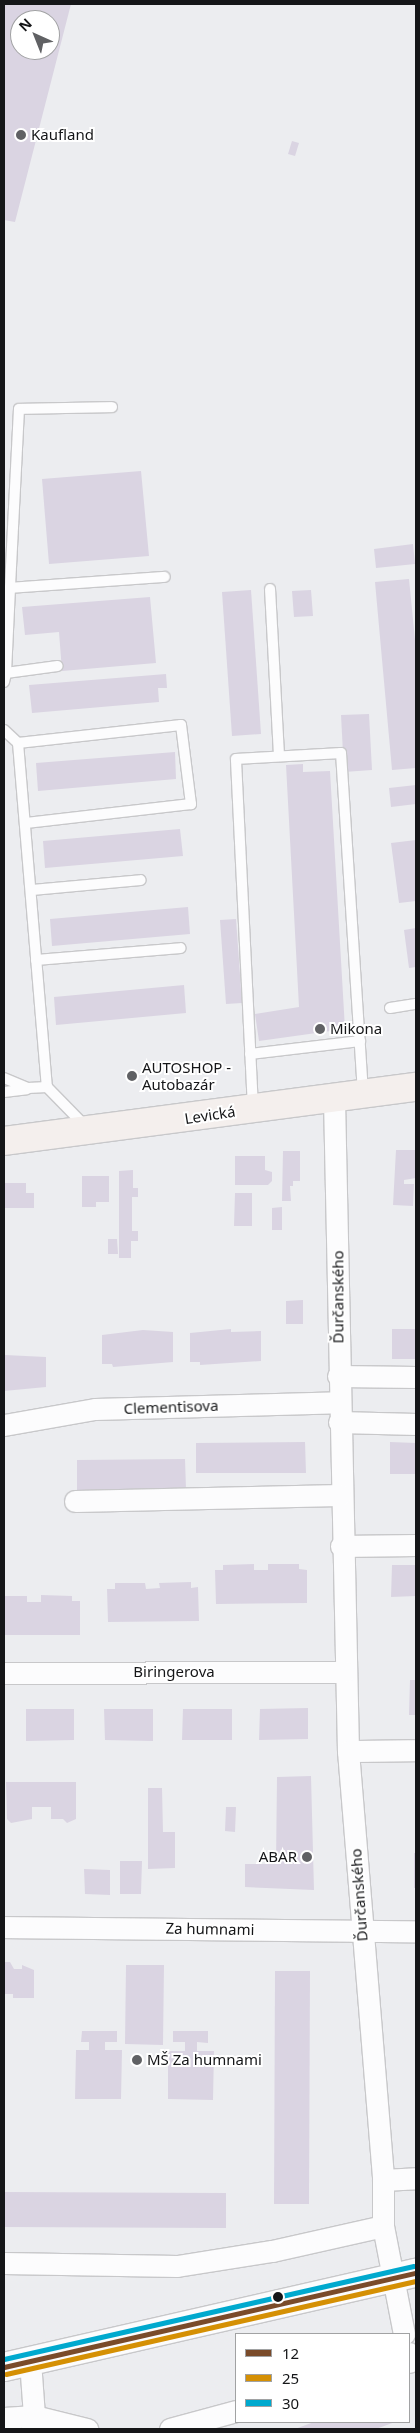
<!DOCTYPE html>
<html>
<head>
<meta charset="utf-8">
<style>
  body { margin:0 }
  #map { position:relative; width:420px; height:2433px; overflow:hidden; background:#ecedf0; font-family:"Noto Sans",sans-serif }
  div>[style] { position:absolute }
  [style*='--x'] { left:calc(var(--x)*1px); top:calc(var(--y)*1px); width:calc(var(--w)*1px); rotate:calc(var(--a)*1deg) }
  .building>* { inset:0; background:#dad4e2 }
  .roads { filter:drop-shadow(1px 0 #c8c8ca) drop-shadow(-1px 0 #c8c8ca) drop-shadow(0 1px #c8c8ca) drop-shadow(0 -1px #c8c8ca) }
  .lane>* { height:10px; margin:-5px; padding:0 5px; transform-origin:5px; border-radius:5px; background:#fcfcfd }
  .street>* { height:21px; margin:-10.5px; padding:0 10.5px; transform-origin:10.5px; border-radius:10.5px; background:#fcfcfd }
  .secondary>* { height:28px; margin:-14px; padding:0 14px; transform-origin:14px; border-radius:14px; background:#fcfcfd }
  .primary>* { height:28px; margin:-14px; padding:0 14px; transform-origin:14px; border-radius:14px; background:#f4efed }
  .bus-1>* { height:5px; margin:-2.5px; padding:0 2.5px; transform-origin:2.5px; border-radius:2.5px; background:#7a4b2a }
  .bus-2>* { height:5px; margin:-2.5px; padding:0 2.5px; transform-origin:2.5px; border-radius:2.5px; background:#d59004 }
  .bus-3>* { height:5px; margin:-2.5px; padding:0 2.5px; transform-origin:2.5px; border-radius:2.5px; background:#00a9ce }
  .dots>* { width:14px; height:14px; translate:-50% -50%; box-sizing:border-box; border:2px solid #fff; border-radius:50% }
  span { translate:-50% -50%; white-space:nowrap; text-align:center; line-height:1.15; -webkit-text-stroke:4px #fff; paint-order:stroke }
  .poi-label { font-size:15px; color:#151618 }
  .left { translate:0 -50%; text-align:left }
  .right { translate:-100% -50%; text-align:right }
  .street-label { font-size:15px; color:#151618 }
  .frame { position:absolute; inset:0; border:5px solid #151618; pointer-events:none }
  .legend { position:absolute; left:235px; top:2333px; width:175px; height:90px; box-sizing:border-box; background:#fff; border:1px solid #a1a2a3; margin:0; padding:6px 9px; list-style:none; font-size:15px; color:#151618 }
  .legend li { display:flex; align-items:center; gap:10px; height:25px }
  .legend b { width:25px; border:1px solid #a1a2a3 }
  .north { position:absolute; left:10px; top:10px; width:50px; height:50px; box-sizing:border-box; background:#fff; border:1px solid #a1a2a3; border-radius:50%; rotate:316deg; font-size:14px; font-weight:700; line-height:20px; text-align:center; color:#151618 }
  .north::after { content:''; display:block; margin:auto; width:18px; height:22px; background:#606164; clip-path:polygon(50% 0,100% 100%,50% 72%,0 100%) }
</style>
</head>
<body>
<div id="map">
  <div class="building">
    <div style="clip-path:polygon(evenodd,4px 4px,71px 4px,15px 222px,4px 220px,4px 4px,20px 20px,50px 20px,50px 50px,20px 50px,20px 20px)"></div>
    <div style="clip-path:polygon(292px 141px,299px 143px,295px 156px,288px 154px)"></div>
    <div style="clip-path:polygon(141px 471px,149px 556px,49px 564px,42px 479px)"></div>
    <div style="clip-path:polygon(413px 544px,415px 564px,376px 568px,374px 549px)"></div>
    <div style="clip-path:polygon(409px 579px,416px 650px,416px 768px,392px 770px,375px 582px)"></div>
    <div style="clip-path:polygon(251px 590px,261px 734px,232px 736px,222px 592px)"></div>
    <div style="clip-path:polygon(311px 590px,313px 616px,294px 617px,292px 591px)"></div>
    <div style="clip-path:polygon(150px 597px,156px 663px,62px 671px,59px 632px,25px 635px,22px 607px)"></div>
    <div style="clip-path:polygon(166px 674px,167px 688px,158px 688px,159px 702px,32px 713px,29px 685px)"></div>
    <div style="clip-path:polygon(369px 714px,372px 770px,344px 772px,341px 715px)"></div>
    <div style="clip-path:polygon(175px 752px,176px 779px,38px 791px,36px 763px)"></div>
    <div style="clip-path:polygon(303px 764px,303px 772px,330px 771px,345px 1029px,259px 1041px,255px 1014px,299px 1007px,286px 765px)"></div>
    <div style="clip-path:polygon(416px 785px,416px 804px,391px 807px,389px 788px)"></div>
    <div style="clip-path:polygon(180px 829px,183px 856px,45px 868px,43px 841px)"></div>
    <div style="clip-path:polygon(416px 840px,416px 901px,399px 903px,391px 843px)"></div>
    <div style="clip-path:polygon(188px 907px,190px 934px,52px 946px,50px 919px)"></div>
    <div style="clip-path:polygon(236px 919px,242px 1003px,226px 1004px,220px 920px)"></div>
    <div style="clip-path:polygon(416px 928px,416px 967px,409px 968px,404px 930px)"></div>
    <div style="clip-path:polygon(184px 985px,186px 1013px,56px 1025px,54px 997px)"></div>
    <div style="clip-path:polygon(396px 1150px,416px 1150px,416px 1178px,404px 1180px,404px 1184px,414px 1184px,413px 1206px,393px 1205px)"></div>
    <div style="clip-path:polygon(283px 1151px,300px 1151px,300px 1181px,293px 1181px,293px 1186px,290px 1186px,291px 1201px,282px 1201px)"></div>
    <div style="clip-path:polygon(235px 1156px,265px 1156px,265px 1170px,272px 1172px,272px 1181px,268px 1185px,235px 1185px)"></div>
    <div style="clip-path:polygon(133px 1170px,133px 1188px,138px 1188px,138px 1197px,132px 1197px,132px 1231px,138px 1231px,138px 1241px,131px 1241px,131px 1258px,119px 1258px,119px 1171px)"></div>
    <div style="clip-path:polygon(82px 1176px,109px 1176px,109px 1202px,96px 1202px,96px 1207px,82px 1207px)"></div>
    <div style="clip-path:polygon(4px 1183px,26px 1183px,26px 1193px,34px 1193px,34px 1208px,4px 1208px)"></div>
    <div style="clip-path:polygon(235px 1193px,252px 1193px,252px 1226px,234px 1226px)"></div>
    <div style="clip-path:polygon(282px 1207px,282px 1230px,272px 1230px,272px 1208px)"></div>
    <div style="clip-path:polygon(108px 1239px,117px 1239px,118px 1254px,108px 1254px)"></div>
    <div style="clip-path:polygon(303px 1300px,303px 1324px,286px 1324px,286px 1301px)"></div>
    <div style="clip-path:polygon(231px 1329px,231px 1332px,261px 1331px,261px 1361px,200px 1365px,200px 1362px,190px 1362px,190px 1333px)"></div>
    <div style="clip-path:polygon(392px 1329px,416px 1329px,416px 1359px,392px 1359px)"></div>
    <div style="clip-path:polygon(143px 1330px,173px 1332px,173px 1362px,113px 1367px,112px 1364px,102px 1364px,102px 1335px)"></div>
    <div style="clip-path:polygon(5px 1355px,46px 1357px,46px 1387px,4px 1391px)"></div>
    <div style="clip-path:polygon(305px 1442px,306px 1473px,196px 1473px,196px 1443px)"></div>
    <div style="clip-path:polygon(390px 1442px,416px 1443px,416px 1474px,390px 1474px)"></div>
    <div style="clip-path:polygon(185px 1459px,186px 1489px,77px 1491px,77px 1460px)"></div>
    <div style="clip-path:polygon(254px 1564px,254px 1570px,268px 1570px,268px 1564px,299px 1564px,299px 1569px,307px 1570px,307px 1603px,216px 1604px,215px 1570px,223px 1570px,223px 1565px)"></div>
    <div style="clip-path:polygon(392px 1565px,416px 1565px,416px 1596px,391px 1597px)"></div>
    <div style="clip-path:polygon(191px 1582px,191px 1588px,198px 1587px,199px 1621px,108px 1622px,107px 1589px,115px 1589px,115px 1583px,145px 1583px,146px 1589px,160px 1588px,159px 1583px)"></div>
    <div style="clip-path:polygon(41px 1595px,72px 1596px,72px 1601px,80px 1601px,80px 1635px,4px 1635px,4px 1596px,27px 1596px,27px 1602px,41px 1602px)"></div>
    <div style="clip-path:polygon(410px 1680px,416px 1680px,416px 1715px,409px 1715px)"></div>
    <div style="clip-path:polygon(308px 1708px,308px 1739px,259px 1740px,260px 1709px)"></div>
    <div style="clip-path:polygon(26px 1709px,74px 1709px,74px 1740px,26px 1741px)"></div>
    <div style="clip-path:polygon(104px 1709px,153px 1709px,153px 1741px,105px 1740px)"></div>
    <div style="clip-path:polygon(183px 1709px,232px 1709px,232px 1740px,182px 1740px)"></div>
    <div style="clip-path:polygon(311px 1776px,314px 1890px,245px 1887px,245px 1864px,276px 1864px,277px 1777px)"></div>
    <div style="clip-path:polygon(6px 1782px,76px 1782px,76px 1819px,67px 1823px,63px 1819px,51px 1819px,51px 1807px,32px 1807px,32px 1819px,11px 1823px,7px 1819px)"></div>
    <div style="clip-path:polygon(148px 1788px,162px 1788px,163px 1832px,175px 1832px,175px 1868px,148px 1869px)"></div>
    <div style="clip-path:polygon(226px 1807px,236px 1807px,235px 1832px,225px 1831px)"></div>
    <div style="clip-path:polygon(414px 1853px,416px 1853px,416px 1888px,414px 1888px)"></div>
    <div style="clip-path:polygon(120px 1861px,142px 1861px,141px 1894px,120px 1894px)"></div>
    <div style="clip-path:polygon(84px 1869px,110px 1870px,110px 1895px,85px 1894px)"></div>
    <div style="clip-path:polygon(4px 1962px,10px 1962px,14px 1969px,22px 1969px,22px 1965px,34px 1970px,34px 1998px,13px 1998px,13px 1994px,4px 1994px)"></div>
    <div style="clip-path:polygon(126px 1965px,164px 1965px,163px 2045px,125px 2044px)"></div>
    <div style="clip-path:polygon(275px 1971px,310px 1971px,309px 2204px,274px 2204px)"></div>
    <div style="clip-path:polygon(82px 2031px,117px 2031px,117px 2042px,105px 2042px,105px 2050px,122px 2050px,121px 2099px,75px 2099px,76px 2050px,89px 2050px,89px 2042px,81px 2042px)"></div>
    <div style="clip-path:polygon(173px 2031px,208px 2031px,208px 2043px,197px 2042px,197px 2051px,214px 2051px,213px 2100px,168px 2099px,168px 2051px,185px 2051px,185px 2042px,173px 2042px)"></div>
    <div style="clip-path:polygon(4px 2192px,226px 2193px,226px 2228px,4px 2227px)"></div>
    <div style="clip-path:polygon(314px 2422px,395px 2422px,376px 2429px,295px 2429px)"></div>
  </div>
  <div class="roads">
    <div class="lane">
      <div style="--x:112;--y:407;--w:93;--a:178.8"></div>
      <div style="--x:19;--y:409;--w:179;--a:92.9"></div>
      <div style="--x:10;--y:588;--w:155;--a:-4.1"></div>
      <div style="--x:270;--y:589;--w:167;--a:86.9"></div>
      <div style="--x:6;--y:673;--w:85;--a:-87.3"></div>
      <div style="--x:4;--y:682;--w:9;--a:-77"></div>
      <div style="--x:6;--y:673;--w:52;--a:-7.7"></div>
      <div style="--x:4;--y:730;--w:19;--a:43"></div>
      <div style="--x:18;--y:743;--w:345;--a:85.2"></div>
      <div style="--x:18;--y:743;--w:164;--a:-6.3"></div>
      <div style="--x:181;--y:725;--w:80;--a:82.8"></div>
      <div style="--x:191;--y:804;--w:166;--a:173.4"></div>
      <div style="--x:32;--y:890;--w:109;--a:-5.2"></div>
      <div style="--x:36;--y:960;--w:145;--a:-4.7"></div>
      <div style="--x:390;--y:1008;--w:26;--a:-9"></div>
      <div style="--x:250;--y:1054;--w:111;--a:-6.7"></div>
      <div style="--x:4;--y:1078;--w:26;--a:23"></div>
      <div style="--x:28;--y:1088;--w:19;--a:-3"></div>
      <div style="--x:47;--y:1087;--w:56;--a:45.7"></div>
      <div style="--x:4;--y:1092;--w:23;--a:-7"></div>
      <div style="--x:253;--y:1108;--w:349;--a:-92.8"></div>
      <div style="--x:236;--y:759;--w:105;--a:-3.3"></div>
      <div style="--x:341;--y:753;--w:342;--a:86.3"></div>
    </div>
    <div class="street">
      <div style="--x:334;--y:1099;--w:652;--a:88.77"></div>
      <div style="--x:348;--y:1751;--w:430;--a:85.3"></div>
      <div style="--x:383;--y:2180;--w:46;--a:90"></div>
      <div style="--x:383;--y:2226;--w:110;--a:79"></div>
      <div style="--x:338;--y:1376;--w:78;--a:0.7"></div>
      <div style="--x:339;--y:1422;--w:77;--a:1.5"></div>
      <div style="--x:4;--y:1425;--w:92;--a:-10"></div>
      <div style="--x:95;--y:1409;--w:244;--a:-1.6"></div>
      <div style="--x:75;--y:1501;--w:265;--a:-1.3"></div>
      <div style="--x:341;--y:1546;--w:75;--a:-0.8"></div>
      <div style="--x:4;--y:1673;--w:340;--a:-0.2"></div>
      <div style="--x:348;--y:1751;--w:68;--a:-0.8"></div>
      <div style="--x:4;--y:1927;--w:412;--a:0.6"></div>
      <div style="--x:383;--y:2180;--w:33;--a:-3"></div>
      <div style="--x:4;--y:2263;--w:173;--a:1"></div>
      <div style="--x:177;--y:2266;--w:96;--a:-9"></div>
      <div style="--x:272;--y:2251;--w:114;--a:-12.7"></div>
      <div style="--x:409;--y:2353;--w:9;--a:90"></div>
      <div style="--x:30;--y:2361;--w:55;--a:85.8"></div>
      <div style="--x:34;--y:2416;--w:55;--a:13.8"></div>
      <div style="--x:4;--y:2418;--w:30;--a:-4"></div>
      <div style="--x:34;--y:2416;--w:13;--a:99"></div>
      <div style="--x:170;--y:2429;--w:68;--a:-15.3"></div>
    </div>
    <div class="secondary">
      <div style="--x:4;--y:2367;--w:423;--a:-12.9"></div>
    </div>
    <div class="primary">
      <div style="--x:4;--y:1141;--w:416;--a:-7.5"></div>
    </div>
  </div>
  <div class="bus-1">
    <div style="--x:4;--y:2367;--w:423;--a:-12.9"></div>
  </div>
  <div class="bus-2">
    <div style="--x:6;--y:2374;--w:420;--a:-12.8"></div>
  </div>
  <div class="bus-3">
    <div style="--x:4;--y:2359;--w:420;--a:-12.8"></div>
  </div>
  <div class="dots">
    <div style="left:21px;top:135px;background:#606164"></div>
    <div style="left:320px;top:1029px;background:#606164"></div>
    <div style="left:132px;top:1076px;background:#606164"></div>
    <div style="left:307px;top:1857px;background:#606164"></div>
    <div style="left:137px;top:2060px;background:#606164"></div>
    <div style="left:278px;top:2297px;background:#151618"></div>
  </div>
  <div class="poi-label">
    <span class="left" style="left:31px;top:135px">Kaufland</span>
    <span class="left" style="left:330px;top:1029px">Mikona</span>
    <span class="left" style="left:142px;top:1076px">AUTOSHOP -<br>Autobazár</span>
    <span class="right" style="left:297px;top:1857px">ABAR</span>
    <span class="left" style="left:147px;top:2060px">MŠ Za humnami</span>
  </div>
  <div class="street-label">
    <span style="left:210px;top:1115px;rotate:-9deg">Levická</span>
    <span style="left:338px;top:1297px;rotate:-90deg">Ďurčanského</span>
    <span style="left:171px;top:1407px;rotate:-2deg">Clementisova</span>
    <span style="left:174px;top:1672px">Biringerova</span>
    <span style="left:359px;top:1895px;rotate:-94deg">Ďurčanského</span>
    <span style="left:210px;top:1929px;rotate:1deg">Za humnami</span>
  </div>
  <div class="frame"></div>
  <ul class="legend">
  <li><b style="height:6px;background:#7a4b2a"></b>12</li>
  <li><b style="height:6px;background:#d59004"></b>25</li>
  <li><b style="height:6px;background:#00a9ce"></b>30</li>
  </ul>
  <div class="north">N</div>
</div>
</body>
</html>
